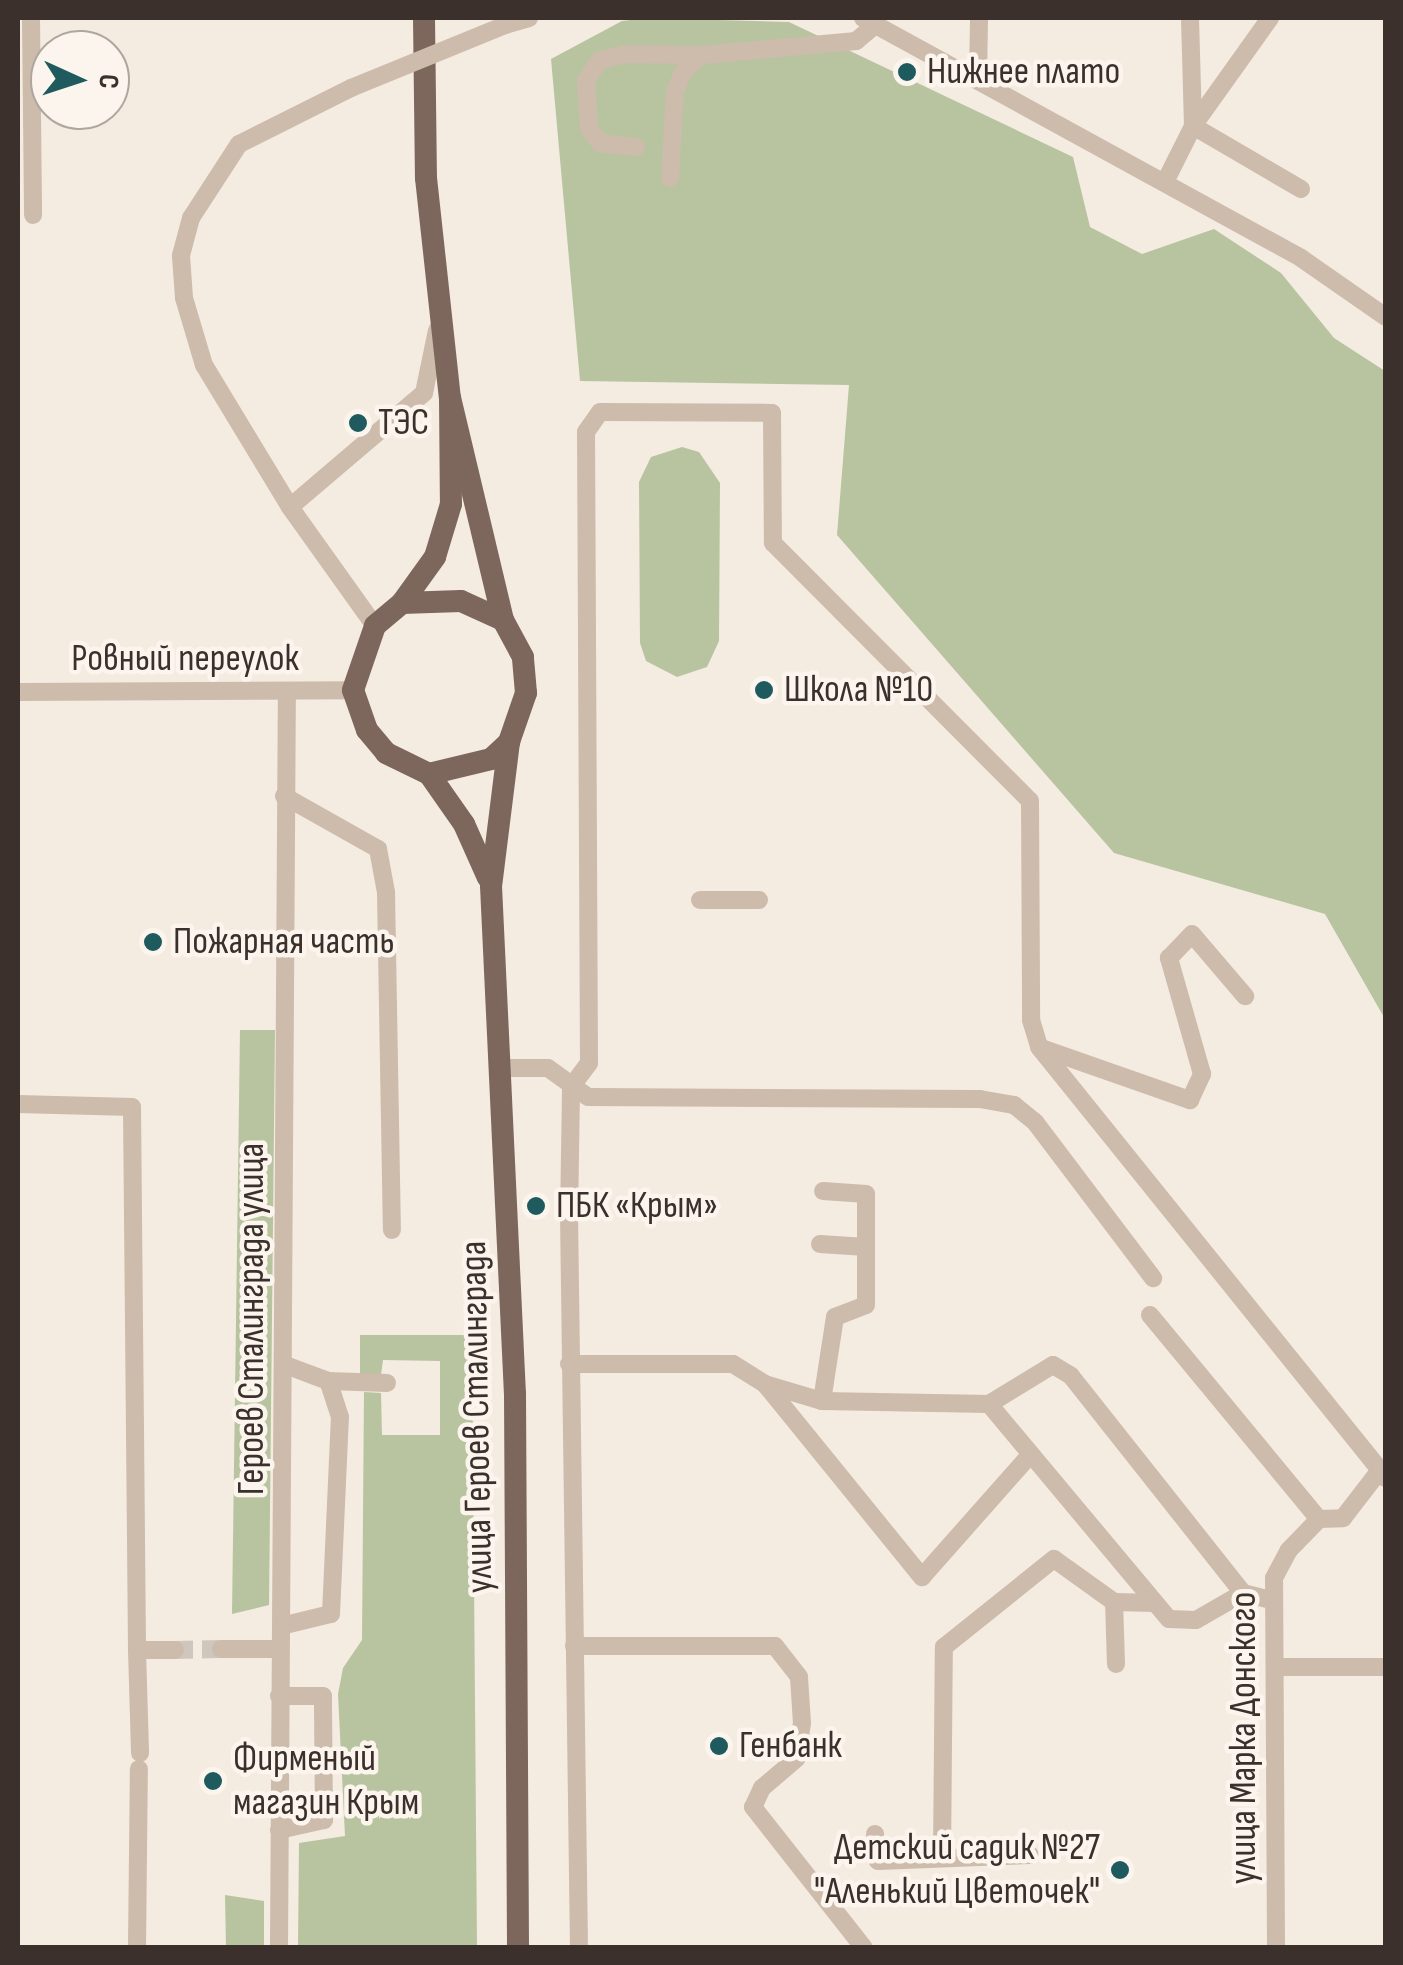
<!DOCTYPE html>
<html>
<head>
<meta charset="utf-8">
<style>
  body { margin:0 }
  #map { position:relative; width:1403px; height:1965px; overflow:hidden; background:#f4ebe1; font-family:"Sofia Sans Condensed",sans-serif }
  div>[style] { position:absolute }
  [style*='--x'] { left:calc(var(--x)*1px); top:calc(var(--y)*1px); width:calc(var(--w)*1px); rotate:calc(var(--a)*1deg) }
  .green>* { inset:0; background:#b8c4a0 }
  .minor-tunnel>* { height:18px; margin-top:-9px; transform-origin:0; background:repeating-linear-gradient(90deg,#cfc6bd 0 18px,transparent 0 27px) }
  .minor>* { height:18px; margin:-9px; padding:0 9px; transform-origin:9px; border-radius:9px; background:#cdbbac }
  .major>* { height:22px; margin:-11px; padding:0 11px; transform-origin:11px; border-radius:11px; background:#7d675c }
  .minor-bridge>* { height:18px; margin:-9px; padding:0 9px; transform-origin:9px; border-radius:9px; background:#cdbbac }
  .dots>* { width:28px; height:28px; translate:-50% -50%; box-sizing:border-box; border:5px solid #fbf5ee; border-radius:50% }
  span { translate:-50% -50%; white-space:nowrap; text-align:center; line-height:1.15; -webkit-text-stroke:9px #fbf5ee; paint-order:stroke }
  .poi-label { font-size:38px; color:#3b302b }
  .left { translate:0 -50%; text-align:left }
  .right { translate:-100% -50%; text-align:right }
  .street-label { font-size:38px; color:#3b302b }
  .frame { position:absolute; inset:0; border:20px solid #3b302b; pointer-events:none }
  .north { position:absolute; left:30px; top:30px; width:100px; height:100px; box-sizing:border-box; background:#fbf5ee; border:2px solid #aea6a0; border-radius:50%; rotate:93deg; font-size:28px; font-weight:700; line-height:40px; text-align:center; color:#3b302b }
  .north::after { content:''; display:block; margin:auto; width:35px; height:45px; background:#1f5a5e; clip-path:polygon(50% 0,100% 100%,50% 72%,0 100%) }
</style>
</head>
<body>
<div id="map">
  <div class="green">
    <div style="clip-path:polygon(646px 18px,789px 22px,1073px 157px,1090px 227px,1142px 254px,1214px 229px,1281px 273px,1334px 338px,1385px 371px,1385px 1019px,1325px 914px,1114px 853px,837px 535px,849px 385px,580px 381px,551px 59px,622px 21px)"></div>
    <div style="clip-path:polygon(682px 447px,699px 452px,720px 483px,719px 641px,707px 667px,677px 677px,646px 661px,640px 643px,639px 482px,651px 457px)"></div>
    <div style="clip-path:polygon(240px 1030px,275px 1030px,269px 1605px,232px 1614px)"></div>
    <div style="clip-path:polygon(360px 1335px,472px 1335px,477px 1947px,298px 1948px,299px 1843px,345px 1836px,338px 1694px,343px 1668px,362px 1640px,364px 1392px,381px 1393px,382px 1435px,440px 1435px,440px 1361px,383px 1360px,381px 1375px,360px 1375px)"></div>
    <div style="clip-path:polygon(225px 1895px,264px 1901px,264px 1947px,226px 1947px)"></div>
  </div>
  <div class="minor-tunnel">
    <div style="--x:175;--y:1650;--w:46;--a:-1.2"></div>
  </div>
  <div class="minor">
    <div style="--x:31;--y:18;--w:197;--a:89.4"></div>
    <div style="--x:863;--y:18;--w:499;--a:28.7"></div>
    <div style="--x:1301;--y:258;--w:103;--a:34.8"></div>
    <div style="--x:1190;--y:18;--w:108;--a:88.4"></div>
    <div style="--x:1193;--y:126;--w:125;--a:30.3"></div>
    <div style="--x:505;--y:25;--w:25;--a:-16"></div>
    <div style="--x:978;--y:78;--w:60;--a:-89"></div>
    <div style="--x:351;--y:88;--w:125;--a:153.4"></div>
    <div style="--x:239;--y:144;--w:88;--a:123"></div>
    <div style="--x:191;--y:218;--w:39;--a:105"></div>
    <div style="--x:181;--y:256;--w:42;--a:85.9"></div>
    <div style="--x:184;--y:298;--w:70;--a:73.4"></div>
    <div style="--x:204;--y:365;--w:166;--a:58.8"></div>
    <div style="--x:290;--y:507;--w:146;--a:54.5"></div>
    <div style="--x:636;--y:147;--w:36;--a:-174"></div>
    <div style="--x:600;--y:143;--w:18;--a:-128"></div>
    <div style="--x:589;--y:129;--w:48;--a:-93.6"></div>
    <div style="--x:586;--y:81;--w:24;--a:-57"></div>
    <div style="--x:599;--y:61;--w:25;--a:-16"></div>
    <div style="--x:623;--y:54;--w:79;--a:0.7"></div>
    <div style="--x:670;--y:178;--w:86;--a:-86.7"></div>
    <div style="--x:675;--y:92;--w:24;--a:-68"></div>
    <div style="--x:684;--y:70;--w:23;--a:-40"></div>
    <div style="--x:702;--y:55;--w:155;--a:-5.2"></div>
    <div style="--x:856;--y:41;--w:26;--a:-40"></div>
    <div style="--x:1165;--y:182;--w:63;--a:-63.4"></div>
    <div style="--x:1193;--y:126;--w:133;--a:-54.5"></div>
    <div style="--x:290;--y:507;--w:176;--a:-40.4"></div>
    <div style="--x:424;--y:393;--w:64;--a:-78.3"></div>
    <div style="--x:18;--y:692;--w:335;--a:-0.3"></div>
    <div style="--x:284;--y:796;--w:108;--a:29.4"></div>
    <div style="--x:378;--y:849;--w:44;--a:79.5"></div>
    <div style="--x:386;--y:892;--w:338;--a:89"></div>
    <div style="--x:700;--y:900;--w:59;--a:0"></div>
    <div style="--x:1044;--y:1049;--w:155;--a:19.3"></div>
    <div style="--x:1190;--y:1100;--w:29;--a:-65"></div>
    <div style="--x:1202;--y:1074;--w:121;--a:-105.9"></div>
    <div style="--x:1169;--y:958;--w:33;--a:-46"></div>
    <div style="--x:1192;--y:934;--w:82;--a:49.5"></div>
    <div style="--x:501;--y:1068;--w:47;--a:0"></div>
    <div style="--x:548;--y:1068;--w:49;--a:35.9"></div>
    <div style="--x:588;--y:1097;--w:392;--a:0.3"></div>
    <div style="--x:980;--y:1099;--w:35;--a:10"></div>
    <div style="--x:1014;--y:1105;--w:27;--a:39"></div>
    <div style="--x:1035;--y:1122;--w:196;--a:52.9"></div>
    <div style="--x:18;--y:1104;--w:114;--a:1.5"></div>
    <div style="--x:132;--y:1107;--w:543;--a:89.47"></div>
    <div style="--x:137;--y:1650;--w:38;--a:0"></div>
    <div style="--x:820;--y:1244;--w:46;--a:3.7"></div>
    <div style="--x:1150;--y:1315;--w:265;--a:50.4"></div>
    <div style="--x:569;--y:1364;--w:164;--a:0"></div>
    <div style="--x:733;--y:1364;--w:38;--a:32"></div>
    <div style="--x:765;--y:1384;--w:59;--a:16.6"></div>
    <div style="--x:822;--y:1401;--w:167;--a:1"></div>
    <div style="--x:989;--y:1404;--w:280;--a:50.1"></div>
    <div style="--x:1169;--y:1619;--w:27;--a:2"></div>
    <div style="--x:1196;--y:1620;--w:54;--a:-29.9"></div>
    <div style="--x:1243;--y:1593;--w:32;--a:14"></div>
    <div style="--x:328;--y:1381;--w:59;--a:1.9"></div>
    <div style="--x:765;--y:1384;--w:249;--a:50.9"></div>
    <div style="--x:922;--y:1577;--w:164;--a:-48.5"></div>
    <div style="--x:822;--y:1401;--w:85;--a:-81.2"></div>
    <div style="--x:835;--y:1317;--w:33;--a:-21"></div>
    <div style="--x:866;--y:1305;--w:111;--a:-90"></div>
    <div style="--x:866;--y:1194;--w:43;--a:-176"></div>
    <div style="--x:989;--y:1404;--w:75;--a:-31.4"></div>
    <div style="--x:1053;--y:1365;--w:21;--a:31"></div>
    <div style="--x:1071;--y:1376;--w:277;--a:51.6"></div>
    <div style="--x:281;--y:1626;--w:51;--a:-13.5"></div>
    <div style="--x:331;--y:1614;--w:197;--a:-87.4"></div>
    <div style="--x:340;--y:1417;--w:38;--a:-108"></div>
    <div style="--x:328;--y:1381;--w:43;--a:-159.4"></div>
    <div style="--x:574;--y:1646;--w:201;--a:0"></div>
    <div style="--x:775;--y:1646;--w:39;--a:52"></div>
    <div style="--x:799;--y:1677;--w:46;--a:86.3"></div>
    <div style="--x:802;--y:1723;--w:36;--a:99"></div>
    <div style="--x:796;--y:1759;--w:45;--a:139.5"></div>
    <div style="--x:762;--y:1788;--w:21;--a:115"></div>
    <div style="--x:753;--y:1807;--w:179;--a:51.8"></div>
    <div style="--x:221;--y:1649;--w:59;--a:0"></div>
    <div style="--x:137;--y:1650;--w:103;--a:88.3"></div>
    <div style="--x:1116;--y:1664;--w:62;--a:-91.8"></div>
    <div style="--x:1114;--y:1602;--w:41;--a:1.4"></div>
    <div style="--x:1275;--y:1667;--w:111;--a:0"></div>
    <div style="--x:279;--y:1830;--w:46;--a:-12.5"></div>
    <div style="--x:324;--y:1820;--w:124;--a:-90.5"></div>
    <div style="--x:323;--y:1696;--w:44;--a:180"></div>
    <div style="--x:875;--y:1834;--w:27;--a:84"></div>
    <div style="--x:878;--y:1861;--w:152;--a:-2.3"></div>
    <div style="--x:942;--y:1858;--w:211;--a:-89.5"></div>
    <div style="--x:944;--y:1647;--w:141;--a:-38.7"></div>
    <div style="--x:1054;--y:1559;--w:74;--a:35.6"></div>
    <div style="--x:137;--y:1948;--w:179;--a:-89.4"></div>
    <div style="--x:279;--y:1948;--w:1257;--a:-89.64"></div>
    <div style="--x:579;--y:1948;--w:730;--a:-90.78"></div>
    <div style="--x:569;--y:1218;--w:131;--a:-89.1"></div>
    <div style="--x:571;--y:1087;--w:30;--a:-53"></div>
    <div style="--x:589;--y:1063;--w:631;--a:-90.27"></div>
    <div style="--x:586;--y:432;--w:24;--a:-55"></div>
    <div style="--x:600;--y:412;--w:172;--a:0.3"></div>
    <div style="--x:772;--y:413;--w:130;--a:89.6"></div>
    <div style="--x:773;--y:543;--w:364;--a:45.1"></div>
    <div style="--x:1030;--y:801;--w:219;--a:89.7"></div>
    <div style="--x:1031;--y:1020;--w:28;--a:73"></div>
    <div style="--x:1039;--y:1047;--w:543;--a:51.13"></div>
    <div style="--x:1276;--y:1948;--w:370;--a:-90.3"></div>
    <div style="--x:1274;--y:1578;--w:32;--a:-62"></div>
    <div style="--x:1289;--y:1550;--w:43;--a:-45.9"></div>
    <div style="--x:1319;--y:1519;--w:24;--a:-2"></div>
    <div style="--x:1343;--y:1518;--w:61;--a:-52.4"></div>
    <div style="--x:1380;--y:1470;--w:9;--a:58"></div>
  </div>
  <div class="major">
    <div style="--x:424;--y:18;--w:160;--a:89.3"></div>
    <div style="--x:426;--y:178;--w:221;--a:83.8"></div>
    <div style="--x:450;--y:398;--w:106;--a:89.5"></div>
    <div style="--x:451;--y:504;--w:55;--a:106.8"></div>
    <div style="--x:435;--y:557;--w:57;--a:125.7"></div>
    <div style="--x:402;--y:603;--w:35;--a:140"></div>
    <div style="--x:375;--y:626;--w:68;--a:109"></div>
    <div style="--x:353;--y:690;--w:42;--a:70.7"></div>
    <div style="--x:367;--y:730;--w:30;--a:50"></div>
    <div style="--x:386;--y:753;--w:48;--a:26"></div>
    <div style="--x:429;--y:774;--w:64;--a:-13.6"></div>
    <div style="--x:491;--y:759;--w:25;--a:-43"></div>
    <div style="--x:509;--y:742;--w:52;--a:-70.9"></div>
    <div style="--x:526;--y:693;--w:36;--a:-95"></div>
    <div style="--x:523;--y:657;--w:42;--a:-118.4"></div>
    <div style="--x:503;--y:620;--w:228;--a:-103.4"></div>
    <div style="--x:402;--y:603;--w:59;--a:-1.9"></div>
    <div style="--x:461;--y:601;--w:46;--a:24.3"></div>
    <div style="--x:509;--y:742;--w:145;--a:97.1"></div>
    <div style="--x:491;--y:886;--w:509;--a:87.3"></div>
    <div style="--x:515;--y:1394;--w:554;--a:89.69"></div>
    <div style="--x:429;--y:774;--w:61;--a:55"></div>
    <div style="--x:464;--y:824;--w:59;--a:66"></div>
  </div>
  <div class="minor-bridge">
    <div style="--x:351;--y:88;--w:166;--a:-22.2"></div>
  </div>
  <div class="dots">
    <div style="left:907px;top:72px;background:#1f5a5e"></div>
    <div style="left:358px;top:423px;background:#1f5a5e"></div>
    <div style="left:764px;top:690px;background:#1f5a5e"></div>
    <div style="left:153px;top:942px;background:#1f5a5e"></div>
    <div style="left:536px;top:1206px;background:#1f5a5e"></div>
    <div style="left:719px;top:1746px;background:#1f5a5e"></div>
    <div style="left:213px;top:1781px;background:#1f5a5e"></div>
    <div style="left:1120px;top:1870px;background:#1f5a5e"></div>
  </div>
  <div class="poi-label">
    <span class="left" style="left:927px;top:72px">Нижнее плато</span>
    <span class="left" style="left:378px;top:423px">ТЭС</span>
    <span class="left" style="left:784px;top:690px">Школа №10</span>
    <span class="left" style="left:173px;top:942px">Пожарная часть</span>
    <span class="left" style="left:556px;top:1206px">ПБК «Крым»</span>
    <span class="left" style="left:739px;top:1746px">Генбанк</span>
    <span class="left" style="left:233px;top:1781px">Фирменый<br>магазин Крым</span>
    <span class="right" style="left:1100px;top:1870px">Детский садик №27<br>"Аленький Цветочек"</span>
  </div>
  <div class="street-label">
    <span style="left:185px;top:659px">Ровный переулок</span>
    <span style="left:252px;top:1319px;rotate:-90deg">Героев Сталинграда улица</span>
    <span style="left:477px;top:1417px;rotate:-91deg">улица Героев Сталинграда</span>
    <span style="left:1244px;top:1738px;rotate:-90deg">улица Марка Донского</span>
  </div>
  <div class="frame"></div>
  <div class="north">С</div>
</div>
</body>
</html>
